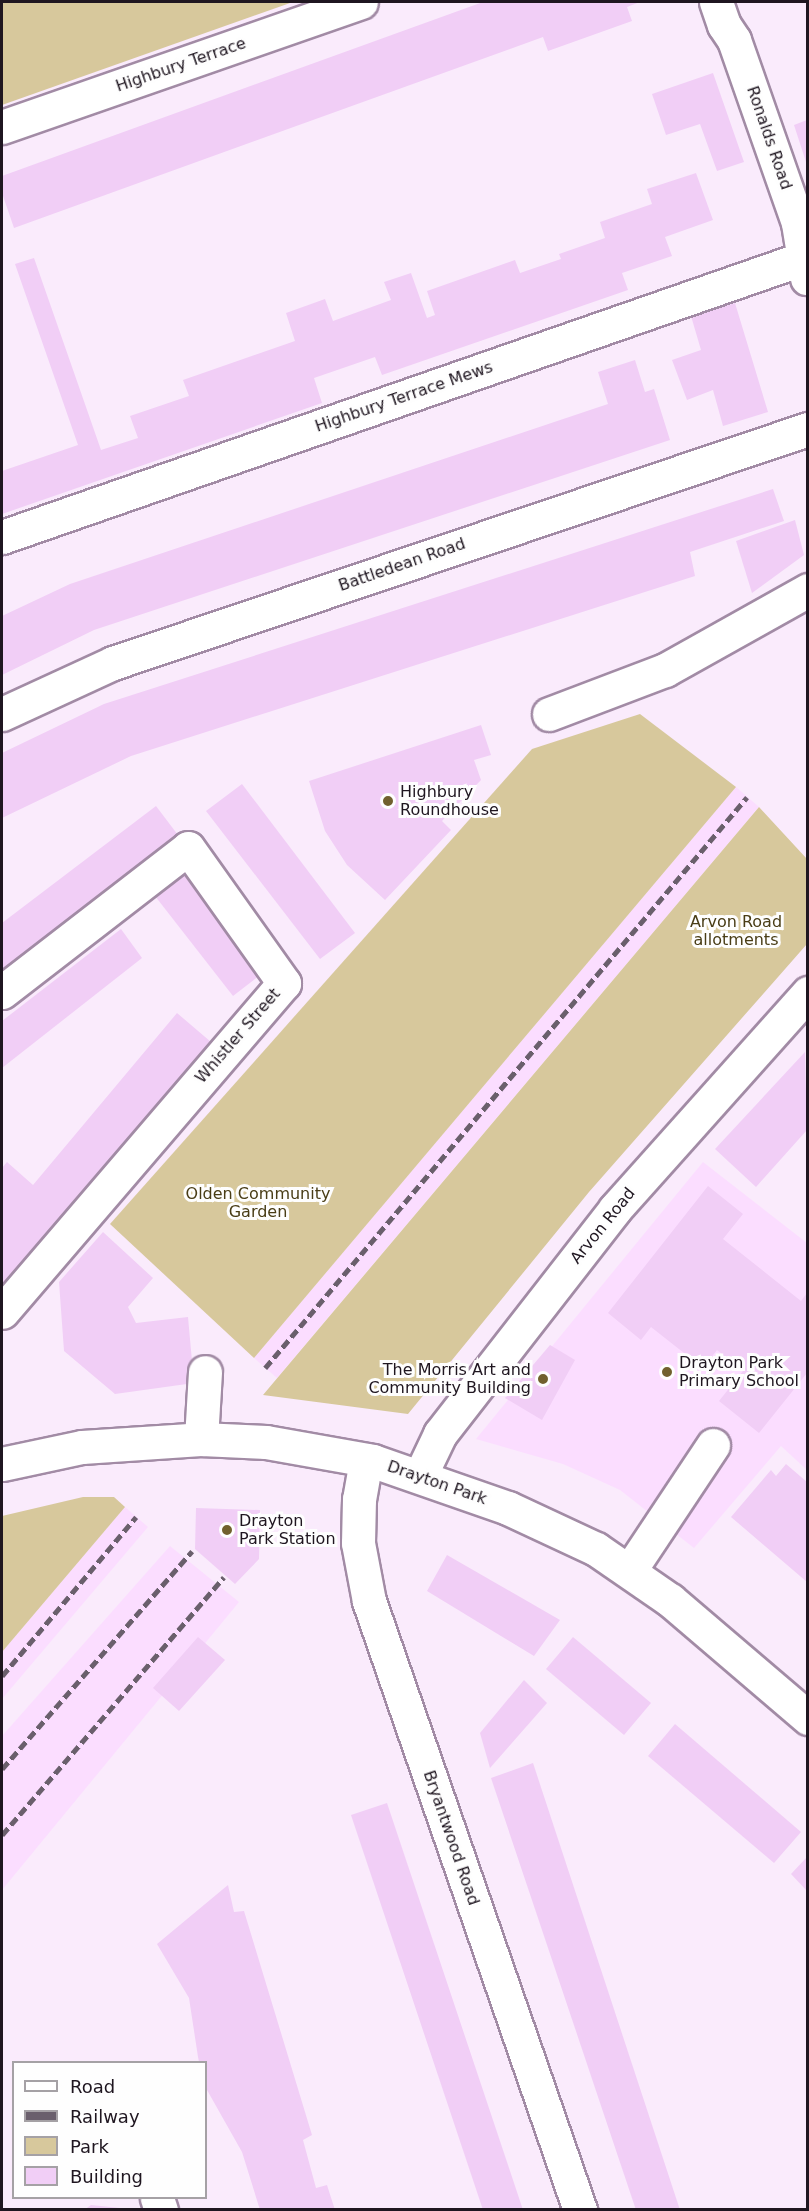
<!DOCTYPE html>
<html>
<head>
<meta charset="utf-8">
<style>
  body { margin:0 }
  #map { position:relative; width:809px; height:2211px; overflow:hidden; background:#faebfc; font-family:"DejaVu Sans",sans-serif }
  div>[style] { position:absolute }
  [style*='--x'] { left:calc(var(--x)*1px); top:calc(var(--y)*1px); width:calc(var(--w)*1px); rotate:calc(var(--a)*1deg) }
  .built>* { inset:0; background:#fbddff }
  .green>* { inset:0; background:#d7c89c }
  .building>* { inset:0; background:#f1cef6 }
  .roads { filter:drop-shadow(2px 0 #a28ba5) drop-shadow(-2px 0 #a28ba5) drop-shadow(0 2px #a28ba5) drop-shadow(0 -2px #a28ba5) }
  .minor>* { height:33px; margin:-16.5px; padding:0 16.5px; transform-origin:16.5px; border-radius:16.5px; background:#fff }
  .rail>* { height:4.5px; margin-top:-2.25px; transform-origin:0; background:repeating-linear-gradient(90deg,#6a5f6c 0 9px,transparent 0 13.5px) }
  .dots>* { width:16px; height:16px; translate:-50% -50%; box-sizing:border-box; border:3px solid #fefefe; border-radius:50% }
  span { translate:-50% -50%; white-space:nowrap; text-align:center; line-height:1.15; -webkit-text-stroke:6px #fefefe; paint-order:stroke }
  .street-label { font-size:16px; color:#1f1620 }
  .poi-label { font-size:16px; color:#1f1620 }
  .left { translate:0 -50%; text-align:left }
  .right { translate:-100% -50%; text-align:right }
  .park-label { font-size:16px; color:#493d16 }
  .frame { position:absolute; inset:0; border:3px solid #1f1620; pointer-events:none }
  .legend { position:absolute; left:12px; top:2061px; width:195px; height:138px; box-sizing:border-box; background:#fefefe; border:2px solid #a5a1a5; margin:0; padding:8px 10px; list-style:none; font-size:18px; color:#1f1620 }
  .legend li { display:flex; align-items:center; gap:12px; height:30px }
  .legend b { width:30px; border:2px solid #a5a1a5 }
</style>
</head>
<body>
<div id="map">
  <div class="built">
    <div style="clip-path:polygon(736px 787px,759px 807px,277px 1378px,254px 1358px)"></div>
    <div style="clip-path:polygon(703px 1162px,807px 1243px,807px 1470px,781px 1446px,694px 1548px,620px 1490px,563px 1464px,476px 1439px)"></div>
    <div style="clip-path:polygon(125px 1507px,148px 1527px,2px 1699px,2px 1652px)"></div>
    <div style="clip-path:polygon(170px 1546px,239px 1602px,2px 1890px,2px 1736px)"></div>
  </div>
  <div class="green">
    <div style="clip-path:polygon(2px 2px,293px 2px,2px 105px)"></div>
    <div style="clip-path:polygon(640px 714px,736px 787px,254px 1358px,110px 1224px,532px 749px)"></div>
    <div style="clip-path:polygon(759px 807px,807px 859px,807px 944px,589px 1192px,408px 1414px,263px 1395px)"></div>
    <div style="clip-path:polygon(83px 1497px,114px 1497px,125px 1507px,2px 1652px,2px 1516px)"></div>
  </div>
  <div class="building">
    <div style="clip-path:polygon(483px 2px,640px 2px,627px 7px,632px 21px,548px 51px,543px 37px,14px 228px,2px 193px,2px 176px)"></div>
    <div style="clip-path:polygon(713px 73px,744px 162px,717px 171px,700px 124px,666px 135px,652px 94px)"></div>
    <div style="clip-path:polygon(807px 120px,807px 165px,794px 125px)"></div>
    <div style="clip-path:polygon(696px 173px,713px 220px,665px 237px,672px 256px,622px 273px,628px 290px,382px 375px,375px 357px,314px 378px,322px 403px,2px 514px,2px 471px,78px 445px,15px 264px,34px 258px,101px 450px,138px 438px,130px 416px,189px 396px,183px 380px,295px 341px,286px 313px,325px 299px,333px 321px,391px 300px,384px 282px,411px 273px,427px 318px,435px 315px,427px 291px,515px 260px,520px 273px,561px 259px,559px 254px,605px 238px,600px 222px,652px 204px,647px 189px)"></div>
    <div style="clip-path:polygon(735px 303px,768px 412px,723px 426px,713px 390px,687px 400px,672px 360px,701px 350px,691px 316px)"></div>
    <div style="clip-path:polygon(635px 360px,645px 392px,654px 389px,670px 440px,94px 630px,2px 675px,2px 616px,70px 584px,608px 404px,598px 372px)"></div>
    <div style="clip-path:polygon(773px 489px,784px 521px,690px 552px,695px 576px,131px 756px,2px 818px,2px 753px,104px 704px)"></div>
    <div style="clip-path:polygon(795px 520px,804px 555px,752px 593px,736px 541px)"></div>
    <div style="clip-path:polygon(481px 725px,491px 755px,474px 760px,481px 780px,442px 821px,451px 830px,385px 900px,347px 865px,325px 831px,309px 781px)"></div>
    <div style="clip-path:polygon(242px 784px,355px 933px,320px 959px,206px 811px)"></div>
    <div style="clip-path:polygon(156px 806px,181px 839px,2px 975px,2px 923px)"></div>
    <div style="clip-path:polygon(187px 872px,264px 972px,233px 996px,155px 896px)"></div>
    <div style="clip-path:polygon(121px 929px,142px 958px,2px 1068px,2px 1021px)"></div>
    <div style="clip-path:polygon(177px 1013px,211px 1042px,2px 1293px,2px 1168px,7px 1162px,33px 1185px)"></div>
    <div style="clip-path:polygon(805px 1052px,807px 1130px,756px 1187px,715px 1149px)"></div>
    <div style="clip-path:polygon(708px 1186px,743px 1214px,723px 1239px,801px 1301px,807px 1293px,807px 1373px,759px 1433px,719px 1401px,743px 1371px,717px 1350px,703px 1368px,651px 1327px,641px 1340px,608px 1313px)"></div>
    <div style="clip-path:polygon(103px 1232px,153px 1278px,128px 1307px,136px 1323px,188px 1317px,194px 1383px,115px 1394px,64px 1351px,59px 1282px)"></div>
    <div style="clip-path:polygon(550px 1345px,575px 1360px,542px 1420px,505px 1398px)"></div>
    <div style="clip-path:polygon(786px 1464px,807px 1482px,807px 1582px,731px 1517px,771px 1470px,776px 1476px)"></div>
    <div style="clip-path:polygon(196px 1508px,260px 1510px,259px 1559px,235px 1584px,195px 1549px)"></div>
    <div style="clip-path:polygon(447px 1555px,560px 1620px,534px 1656px,427px 1591px)"></div>
    <div style="clip-path:polygon(198px 1637px,225px 1660px,179px 1711px,153px 1688px)"></div>
    <div style="clip-path:polygon(573px 1637px,651px 1703px,624px 1735px,546px 1669px)"></div>
    <div style="clip-path:polygon(524px 1680px,547px 1703px,490px 1768px,480px 1733px)"></div>
    <div style="clip-path:polygon(675px 1724px,801px 1832px,774px 1863px,648px 1756px)"></div>
    <div style="clip-path:polygon(533px 1763px,680px 2210px,636px 2210px,491px 1778px)"></div>
    <div style="clip-path:polygon(387px 1803px,523px 2210px,483px 2210px,351px 1815px)"></div>
    <div style="clip-path:polygon(807px 1857px,807px 1891px,791px 1874px)"></div>
    <div style="clip-path:polygon(228px 1885px,234px 1912px,244px 1911px,312px 2135px,303px 2140px,316px 2188px,327px 2185px,335px 2210px,260px 2210px,242px 2152px,207px 2090px,206px 2062px,199px 2062px,198px 2057px,189px 1998px,157px 1944px)"></div>
    <div style="clip-path:polygon(91px 2205px,120px 2208px,120px 2210px,84px 2210px)"></div>
  </div>
  <div class="roads">
    <div class="minor">
      <div style="--x:716;--y:2;--w:24;--a:71"></div>
      <div style="--x:724;--y:25;--w:18;--a:56"></div>
      <div style="--x:734;--y:40;--w:194;--a:70.7"></div>
      <div style="--x:798;--y:223;--w:56;--a:80.7"></div>
      <div style="--x:2;--y:127;--w:380;--a:-19.2"></div>
      <div style="--x:2;--y:537;--w:852;--a:-19.18"></div>
      <div style="--x:2;--y:714;--w:122;--a:-24.7"></div>
      <div style="--x:113;--y:663;--w:733;--a:-18.61"></div>
      <div style="--x:549;--y:714;--w:124;--a:-20.8"></div>
      <div style="--x:665;--y:670;--w:164;--a:-29.2"></div>
      <div style="--x:2;--y:992;--w:235;--a:-37.7"></div>
      <div style="--x:188;--y:848;--w:166;--a:54.6"></div>
      <div style="--x:284;--y:983;--w:433;--a:130.6"></div>
      <div style="--x:201;--y:1439;--w:67;--a:-86.6"></div>
      <div style="--x:366;--y:1460;--w:40;--a:100"></div>
      <div style="--x:359;--y:1499;--w:44;--a:91.3"></div>
      <div style="--x:358;--y:1543;--w:59;--a:79.3"></div>
      <div style="--x:369;--y:1601;--w:645;--a:70.89"></div>
      <div style="--x:2;--y:1464;--w:82;--a:-12"></div>
      <div style="--x:82;--y:1447;--w:119;--a:-3.8"></div>
      <div style="--x:201;--y:1439;--w:65;--a:2.6"></div>
      <div style="--x:266;--y:1442;--w:109;--a:10.1"></div>
      <div style="--x:373;--y:1461;--w:143;--a:19.2"></div>
      <div style="--x:508;--y:1508;--w:97;--a:25"></div>
      <div style="--x:596;--y:1549;--w:90;--a:34.6"></div>
      <div style="--x:670;--y:1600;--w:182;--a:40.5"></div>
      <div style="--x:420;--y:1476;--w:47;--a:-64.5"></div>
      <div style="--x:440;--y:1434;--w:285;--a:-52.1"></div>
      <div style="--x:615;--y:1209;--w:290;--a:-48.2"></div>
      <div style="--x:630;--y:1570;--w:150;--a:-56.4"></div>
      <div style="--x:157;--y:2198;--w:13;--a:72"></div>
    </div>
  </div>
  <div class="rail">
    <div style="--x:265;--y:1368;--w:747;--a:-49.83"></div>
    <div style="--x:2;--y:1676;--w:208;--a:-49.9"></div>
    <div style="--x:2;--y:1769;--w:289;--a:-48.9"></div>
    <div style="--x:2;--y:1835;--w:340;--a:-49.3"></div>
  </div>
  <div class="dots">
    <div style="left:388px;top:801px;background:#71602e"></div>
    <div style="left:667px;top:1372px;background:#71602e"></div>
    <div style="left:543px;top:1379px;background:#71602e"></div>
    <div style="left:227px;top:1530px;background:#71602e"></div>
  </div>
  <div class="street-label">
    <span style="left:181px;top:65px;rotate:-19deg">Highbury Terrace</span>
    <span style="left:769px;top:138px;rotate:71deg">Ronalds Road</span>
    <span style="left:404px;top:397px;rotate:-19deg">Highbury Terrace Mews</span>
    <span style="left:402px;top:565px;rotate:-19deg">Battledean Road</span>
    <span style="left:238px;top:1036px;rotate:-49deg">Whistler Street</span>
    <span style="left:603px;top:1226px;rotate:-51deg">Arvon Road</span>
    <span style="left:437px;top:1483px;rotate:19deg">Drayton Park</span>
    <span style="left:451px;top:1838px;rotate:71deg">Bryantwood Road</span>
  </div>
  <div class="poi-label">
    <span class="left" style="left:400px;top:801px">Highbury<br>Roundhouse</span>
    <span class="left" style="left:679px;top:1372px">Drayton Park<br>Primary School</span>
    <span class="right" style="left:531px;top:1379px">The Morris Art and<br>Community Building</span>
    <span class="left" style="left:239px;top:1530px">Drayton<br>Park Station</span>
  </div>
  <div class="park-label">
    <span style="left:736px;top:931px">Arvon Road<br>allotments</span>
    <span style="left:258px;top:1203px">Olden Community<br>Garden</span>
  </div>
  <div class="frame"></div>
  <ul class="legend">
  <li><b style="height:8px;background:#fff"></b>Road</li>
  <li><b style="height:8px;background:#6a5f6c"></b>Railway</li>
  <li><b style="height:16px;background:#d7c89c"></b>Park</li>
  <li><b style="height:16px;background:#f1cef6"></b>Building</li>
  </ul>
</div>
</body>
</html>
